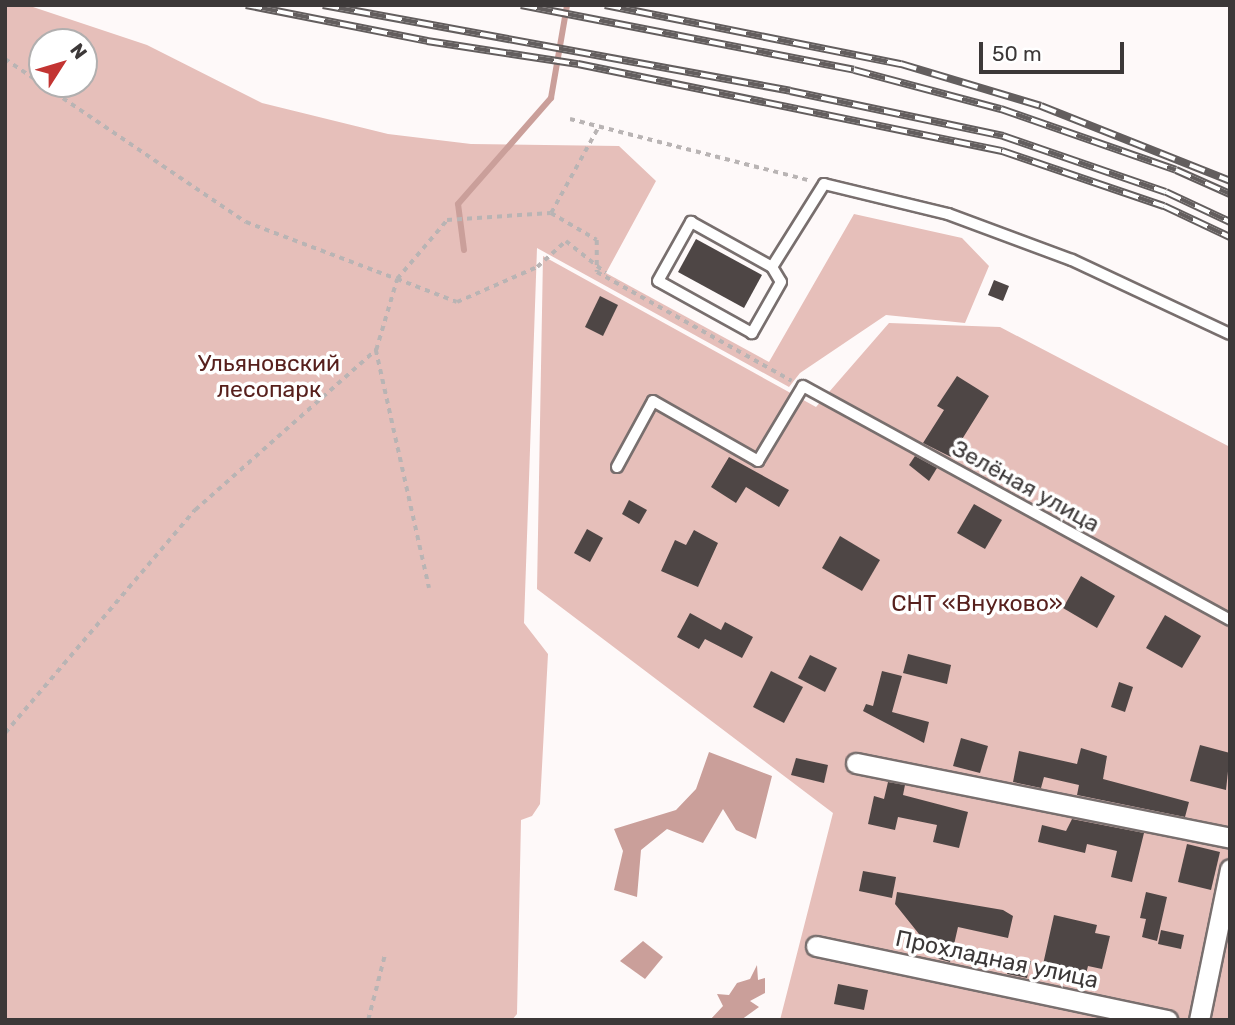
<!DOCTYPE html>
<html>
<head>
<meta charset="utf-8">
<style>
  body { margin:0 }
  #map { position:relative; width:1235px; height:1025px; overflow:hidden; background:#fef9f9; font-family:Rubik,sans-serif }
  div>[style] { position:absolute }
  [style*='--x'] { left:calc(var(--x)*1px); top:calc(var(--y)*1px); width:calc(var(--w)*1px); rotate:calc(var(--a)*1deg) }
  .green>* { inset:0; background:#e6bfba }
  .water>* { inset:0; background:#ca9f9a }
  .stream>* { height:6px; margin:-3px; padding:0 3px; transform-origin:3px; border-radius:3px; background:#ca9f9a }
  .building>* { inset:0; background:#4e4645 }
  .path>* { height:3.5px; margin-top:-1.75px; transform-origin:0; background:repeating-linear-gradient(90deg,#b9b4b4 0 5px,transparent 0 10px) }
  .roads { filter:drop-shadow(2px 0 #786f6e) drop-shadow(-2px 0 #786f6e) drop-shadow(0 2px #786f6e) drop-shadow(0 -2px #786f6e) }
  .service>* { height:10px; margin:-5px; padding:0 5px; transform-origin:5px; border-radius:5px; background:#fff }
  .minor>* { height:19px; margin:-9.5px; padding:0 9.5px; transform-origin:9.5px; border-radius:9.5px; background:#fff }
  .rail>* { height:8px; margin-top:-4px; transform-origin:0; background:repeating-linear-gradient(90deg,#fff 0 16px,#635e5e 0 32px); box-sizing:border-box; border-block:2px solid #635e5e }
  span { translate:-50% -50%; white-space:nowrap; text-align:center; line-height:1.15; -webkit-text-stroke:7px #fff; paint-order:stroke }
  .park-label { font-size:23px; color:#57201d }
  .street-label { font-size:23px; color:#3c3838 }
  .frame { position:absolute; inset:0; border:7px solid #3c3838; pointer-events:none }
  .north { position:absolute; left:28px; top:28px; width:70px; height:70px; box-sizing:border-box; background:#fff; border:2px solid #b1afaf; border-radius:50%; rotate:53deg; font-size:19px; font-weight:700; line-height:28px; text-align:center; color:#3c3838 }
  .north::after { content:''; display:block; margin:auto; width:24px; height:32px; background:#c33432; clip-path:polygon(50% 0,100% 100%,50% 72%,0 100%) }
  .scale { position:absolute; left:979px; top:42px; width:145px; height:32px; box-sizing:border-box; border:4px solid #3c3838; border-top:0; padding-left:9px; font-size:21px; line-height:24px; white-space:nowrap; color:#3c3838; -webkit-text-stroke:5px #fff; paint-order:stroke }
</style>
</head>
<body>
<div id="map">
  <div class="green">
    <div style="clip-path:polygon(evenodd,5px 5px,27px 5px,147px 45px,262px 103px,388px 134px,471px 144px,619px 146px,656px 181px,606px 273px,769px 362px,854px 214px,962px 238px,989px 266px,965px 323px,886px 315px,800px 373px,789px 387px,537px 248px,524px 623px,548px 654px,540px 804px,532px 816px,521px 820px,517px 1014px,512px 1020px,5px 1020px,5px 5px,42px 42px,84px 42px,84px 84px,42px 84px,42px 42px)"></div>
    <div style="clip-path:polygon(543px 256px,816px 407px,889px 323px,1000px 327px,1230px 447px,1230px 1020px,780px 1020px,833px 813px,537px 589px)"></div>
  </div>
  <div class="water">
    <div style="clip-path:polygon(709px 752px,772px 776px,756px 839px,736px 830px,723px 809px,703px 843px,667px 829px,641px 850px,637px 897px,614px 890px,623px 851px,614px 829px,676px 810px,696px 789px)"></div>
    <div style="clip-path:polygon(643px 941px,663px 957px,645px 979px,620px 961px)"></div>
    <div style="clip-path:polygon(757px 965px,758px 980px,765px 978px,765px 993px,750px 1001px,759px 1007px,741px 1020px,710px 1020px,723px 1006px,717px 994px,729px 995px,737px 983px,750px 979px)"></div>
  </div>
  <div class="stream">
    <div style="--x:464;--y:250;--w:46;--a:-97.4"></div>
    <div style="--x:458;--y:204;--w:141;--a:-48.7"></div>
    <div style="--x:551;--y:98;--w:94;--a:-80.2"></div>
  </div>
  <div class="building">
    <div style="clip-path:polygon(696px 239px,762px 275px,744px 308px,678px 272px)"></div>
    <div style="clip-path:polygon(994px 280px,1009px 286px,1003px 301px,988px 295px)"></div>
    <div style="clip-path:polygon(600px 296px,618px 305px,603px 336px,585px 327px)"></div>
    <div style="clip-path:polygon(957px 376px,989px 396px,951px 457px,923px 443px,944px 410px,937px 406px)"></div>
    <div style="clip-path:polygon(915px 456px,937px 468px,929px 481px,909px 465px)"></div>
    <div style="clip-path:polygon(729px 457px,789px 490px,779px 507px,746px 487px,736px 503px,711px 487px)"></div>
    <div style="clip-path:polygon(629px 500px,647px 510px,639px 524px,622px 514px)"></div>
    <div style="clip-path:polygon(974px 504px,1002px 520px,985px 549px,957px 533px)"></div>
    <div style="clip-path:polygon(587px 529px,603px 538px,590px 562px,574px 553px)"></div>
    <div style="clip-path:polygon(694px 530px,718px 543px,698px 587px,661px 571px,675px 540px,686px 545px)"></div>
    <div style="clip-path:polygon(840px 536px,880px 560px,862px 591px,822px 568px)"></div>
    <div style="clip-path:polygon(1081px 576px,1115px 596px,1097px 628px,1063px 608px)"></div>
    <div style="clip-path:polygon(690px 613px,721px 630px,725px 622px,753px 637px,742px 658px,705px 639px,699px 649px,677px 637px)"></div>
    <div style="clip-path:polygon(1165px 615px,1201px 636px,1182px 668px,1146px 648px)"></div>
    <div style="clip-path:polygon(908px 654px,951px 665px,947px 684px,903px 673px)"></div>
    <div style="clip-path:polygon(810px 655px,837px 668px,825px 692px,798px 678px)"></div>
    <div style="clip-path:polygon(771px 671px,803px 687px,784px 723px,753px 707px)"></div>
    <div style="clip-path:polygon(882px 671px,902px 676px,892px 712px,929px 722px,924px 743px,863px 711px,866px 704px,873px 706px)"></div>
    <div style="clip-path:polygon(1119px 682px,1133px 687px,1125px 712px,1111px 707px)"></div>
    <div style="clip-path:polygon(961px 738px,988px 746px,980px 773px,953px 766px)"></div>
    <div style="clip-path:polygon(1200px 745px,1230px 753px,1226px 790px,1190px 781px)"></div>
    <div style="clip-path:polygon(1081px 748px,1107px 756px,1103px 779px,1189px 802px,1185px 817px,1077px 795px,1079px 785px,1044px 777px,1041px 788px,1013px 782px,1019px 751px,1077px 764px)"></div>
    <div style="clip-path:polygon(796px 758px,828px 765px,824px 783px,791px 775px)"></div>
    <div style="clip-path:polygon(888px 782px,905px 785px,903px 795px,968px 812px,959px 848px,933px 842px,937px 825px,898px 817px,895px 830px,868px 824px,874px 796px,884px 799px)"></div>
    <div style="clip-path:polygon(1072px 819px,1144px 833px,1132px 882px,1111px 877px,1117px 851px,1087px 844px,1085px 853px,1038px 842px,1042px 825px,1066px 831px)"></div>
    <div style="clip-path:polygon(1187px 844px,1220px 852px,1211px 890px,1178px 882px)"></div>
    <div style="clip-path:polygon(863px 871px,896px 877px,892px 898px,859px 891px)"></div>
    <div style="clip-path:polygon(897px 892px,1003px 910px,1013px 916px,1008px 938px,958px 927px,950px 962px,939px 959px,895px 904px)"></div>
    <div style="clip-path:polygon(1146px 892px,1167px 897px,1157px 941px,1142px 937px,1146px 919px,1140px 918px)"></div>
    <div style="clip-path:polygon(1054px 915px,1097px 925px,1095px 933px,1110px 936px,1102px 969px,1088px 966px,1084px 982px,1071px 979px,1069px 984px,1040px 978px)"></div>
    <div style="clip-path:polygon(1161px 930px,1184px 935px,1181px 949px,1158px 944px)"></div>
    <div style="clip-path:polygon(1011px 956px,1031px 961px,1027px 978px,1007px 974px)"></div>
    <div style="clip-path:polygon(838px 984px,868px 990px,864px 1010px,834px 1004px)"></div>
  </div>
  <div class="path">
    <div style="--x:5;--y:59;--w:291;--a:34.1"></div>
    <div style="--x:246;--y:222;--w:161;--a:20.7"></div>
    <div style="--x:397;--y:279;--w:77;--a:-49.7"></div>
    <div style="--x:447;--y:220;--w:104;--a:-3.9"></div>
    <div style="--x:551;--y:213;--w:53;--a:30.4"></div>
    <div style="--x:597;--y:240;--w:32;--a:90"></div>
    <div style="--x:597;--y:272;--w:223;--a:29.2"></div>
    <div style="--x:570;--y:119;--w:249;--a:14.4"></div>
    <div style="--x:551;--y:213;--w:99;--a:-61.1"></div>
    <div style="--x:376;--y:350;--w:244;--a:77.4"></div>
    <div style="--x:5;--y:733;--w:293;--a:-49.6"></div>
    <div style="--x:195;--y:510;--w:242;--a:-41.5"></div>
    <div style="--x:376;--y:350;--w:74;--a:-73.5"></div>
    <div style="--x:397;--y:279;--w:64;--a:21"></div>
    <div style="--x:457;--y:302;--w:87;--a:-23.6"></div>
    <div style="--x:537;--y:267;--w:39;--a:-42"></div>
    <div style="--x:566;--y:241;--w:51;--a:38.7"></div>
    <div style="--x:368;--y:1020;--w:68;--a:-75.6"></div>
  </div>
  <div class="roads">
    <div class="service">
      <div style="--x:691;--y:222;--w:93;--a:29.1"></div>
      <div style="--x:772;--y:267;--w:17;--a:59"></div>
      <div style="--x:781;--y:282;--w:59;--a:119.6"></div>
      <div style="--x:752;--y:333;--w:107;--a:-151"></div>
      <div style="--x:658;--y:281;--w:68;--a:-60.8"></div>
      <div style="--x:772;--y:267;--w:98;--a:-57.9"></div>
      <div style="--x:824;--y:184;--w:128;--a:13.6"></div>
      <div style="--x:948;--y:214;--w:132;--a:20.4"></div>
      <div style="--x:1072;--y:260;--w:174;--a:25.1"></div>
      <div style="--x:617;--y:467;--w:75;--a:-61.4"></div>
      <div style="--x:653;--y:401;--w:121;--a:29.7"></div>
      <div style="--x:758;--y:461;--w:87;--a:-59"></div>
      <div style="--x:803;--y:386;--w:487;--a:28.7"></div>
    </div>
    <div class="minor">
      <div style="--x:856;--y:763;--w:381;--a:11.3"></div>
      <div style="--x:816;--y:946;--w:359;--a:11.9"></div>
      <div style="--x:1199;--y:1020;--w:154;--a:-78.4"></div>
    </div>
  </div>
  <div class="rail">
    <div style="--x:246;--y:5;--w:185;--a:11.2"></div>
    <div style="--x:427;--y:41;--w:153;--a:8.7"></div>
    <div style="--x:578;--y:64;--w:433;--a:11.6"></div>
    <div style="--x:1002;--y:151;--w:171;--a:18.8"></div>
    <div style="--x:1164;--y:206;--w:73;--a:25.2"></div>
    <div style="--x:323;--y:5;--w:475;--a:10.4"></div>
    <div style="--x:790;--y:91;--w:218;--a:11.9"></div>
    <div style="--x:1003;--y:136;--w:172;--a:19"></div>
    <div style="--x:1166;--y:192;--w:71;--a:25.1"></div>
    <div style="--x:521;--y:5;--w:339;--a:11"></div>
    <div style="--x:854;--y:70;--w:152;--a:14.9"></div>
    <div style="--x:1001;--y:109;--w:185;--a:19.2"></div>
    <div style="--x:1176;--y:170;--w:59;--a:24"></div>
    <div style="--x:605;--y:5;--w:302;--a:11.3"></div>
    <div style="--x:901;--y:64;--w:146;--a:16.7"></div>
    <div style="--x:1041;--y:106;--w:203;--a:21.6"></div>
  </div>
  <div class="park-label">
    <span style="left:269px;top:376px">Ульяновский<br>лесопарк</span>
    <span style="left:977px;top:603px">СНТ «Внуково»</span>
  </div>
  <div class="street-label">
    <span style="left:1026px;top:486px;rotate:29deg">Зелёная улица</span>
    <span style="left:997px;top:959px;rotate:12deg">Прохладная улица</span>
  </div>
  <div class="frame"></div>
  <div class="north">N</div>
  <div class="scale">50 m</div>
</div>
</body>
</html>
